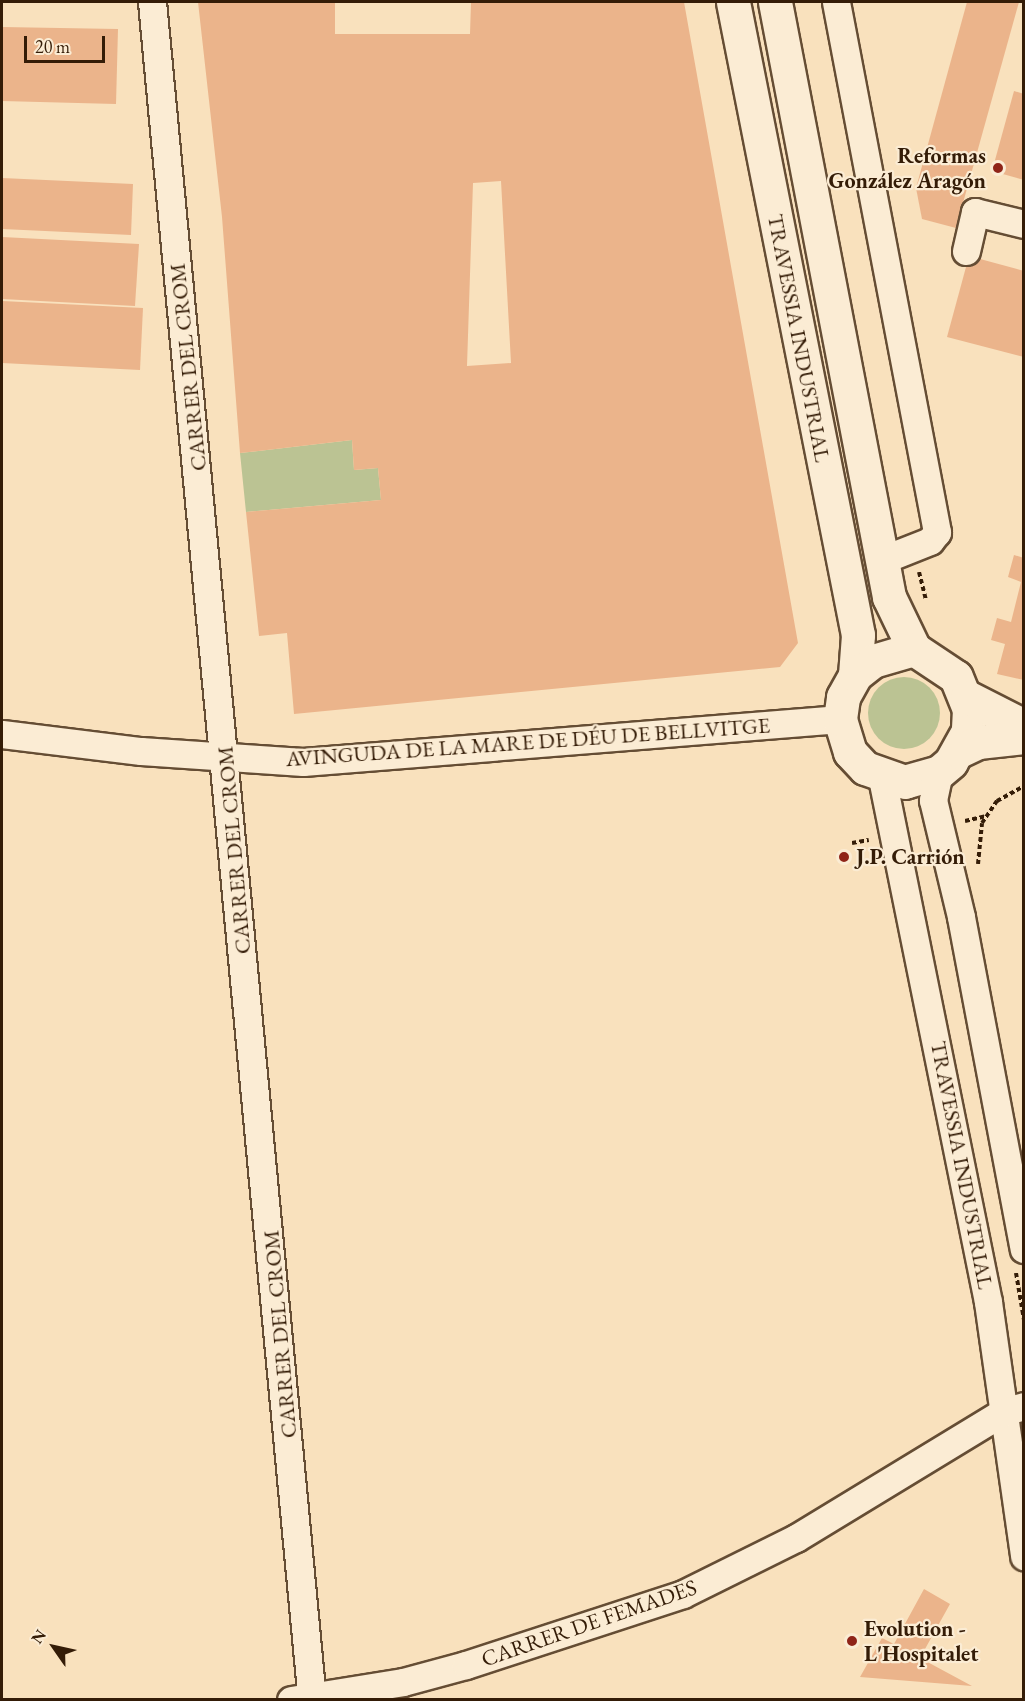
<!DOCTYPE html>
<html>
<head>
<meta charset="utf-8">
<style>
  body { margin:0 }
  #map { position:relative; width:1025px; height:1701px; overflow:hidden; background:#f9e1bd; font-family:"EB Garamond",serif }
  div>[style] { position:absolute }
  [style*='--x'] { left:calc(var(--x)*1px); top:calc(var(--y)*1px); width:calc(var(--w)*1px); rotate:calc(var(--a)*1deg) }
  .green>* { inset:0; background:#bbc393 }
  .round { border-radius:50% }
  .building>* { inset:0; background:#ebb48b }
  .path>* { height:4px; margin-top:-2px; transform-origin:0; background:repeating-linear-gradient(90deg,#341c07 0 4.5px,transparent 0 7.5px) }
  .roads { filter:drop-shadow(2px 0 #654d34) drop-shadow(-2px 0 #654d34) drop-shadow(0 2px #654d34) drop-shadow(0 -2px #654d34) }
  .street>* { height:27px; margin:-13.5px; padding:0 13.5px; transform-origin:13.5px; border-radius:13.5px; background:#fbecd4 }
  .secondary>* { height:33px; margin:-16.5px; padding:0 16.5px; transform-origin:16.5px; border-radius:16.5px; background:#fbecd4 }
  .dots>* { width:16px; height:16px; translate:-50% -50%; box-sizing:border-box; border:3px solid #fbecd4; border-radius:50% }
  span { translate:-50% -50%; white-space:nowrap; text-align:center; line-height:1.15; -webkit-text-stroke:4.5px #fbecd4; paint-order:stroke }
  .poi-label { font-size:22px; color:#341c07; font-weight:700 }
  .right { translate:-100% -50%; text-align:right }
  .left { translate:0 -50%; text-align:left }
  .street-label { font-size:22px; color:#341c07 }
  .frame { position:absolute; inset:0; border:3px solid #341c07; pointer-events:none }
  .north { position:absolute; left:24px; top:1617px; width:60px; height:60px; -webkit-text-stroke:4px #fbecd4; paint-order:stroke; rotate:304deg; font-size:16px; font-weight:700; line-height:24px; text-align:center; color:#341c07 }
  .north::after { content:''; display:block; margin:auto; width:21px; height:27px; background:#341c07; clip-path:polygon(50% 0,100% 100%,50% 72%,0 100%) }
  .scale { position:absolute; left:24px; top:36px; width:81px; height:27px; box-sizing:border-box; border:3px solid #341c07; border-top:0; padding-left:8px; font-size:18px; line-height:21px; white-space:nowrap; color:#341c07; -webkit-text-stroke:4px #fbecd4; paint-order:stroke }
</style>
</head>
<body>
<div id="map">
  <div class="green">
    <div style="clip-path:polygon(352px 440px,354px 470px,378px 468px,381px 500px,246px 512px,240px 453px)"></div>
    <div class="round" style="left:868px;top:677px;width:72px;height:72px"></div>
  </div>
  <div class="building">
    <div style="clip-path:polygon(evenodd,198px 2px,335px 2px,335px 34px,470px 34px,471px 2px,684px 2px,798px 643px,780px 667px,294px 714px,287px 633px,259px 636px,246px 512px,381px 500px,378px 468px,354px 470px,352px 440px,240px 453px,222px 217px,198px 2px,501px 181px,511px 363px,467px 366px,473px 183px,501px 181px)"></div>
    <div style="clip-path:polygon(967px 2px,1019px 2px,956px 228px,922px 219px,916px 188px)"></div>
    <div style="clip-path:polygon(2px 27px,118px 29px,116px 104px,2px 101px)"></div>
    <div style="clip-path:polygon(1014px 91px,1024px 94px,1024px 180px,992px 171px)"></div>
    <div style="clip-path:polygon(2px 178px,133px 184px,131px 235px,2px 229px)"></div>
    <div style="clip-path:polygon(2px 237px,139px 244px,135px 306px,2px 299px)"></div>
    <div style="clip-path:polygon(969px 256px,1024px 271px,1024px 357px,947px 337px)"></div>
    <div style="clip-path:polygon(2px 301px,143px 308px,140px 370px,2px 363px)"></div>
    <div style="clip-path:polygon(1014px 555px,1024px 558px,1024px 680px,997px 674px,1005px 644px,991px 640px,997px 618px,1011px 622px,1021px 582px,1008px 577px)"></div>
    <div style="clip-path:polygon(924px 1589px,950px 1604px,920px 1658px,972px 1686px,860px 1677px,882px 1638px,894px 1644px)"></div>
  </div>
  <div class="path">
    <div style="--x:919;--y:572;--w:29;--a:76"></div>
    <div style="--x:965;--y:821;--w:22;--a:-13"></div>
    <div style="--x:852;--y:843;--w:17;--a:-10"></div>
    <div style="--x:978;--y:864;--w:41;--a:-84.4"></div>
    <div style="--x:982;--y:823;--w:27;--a:-56"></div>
    <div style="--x:997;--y:801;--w:31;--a:-29"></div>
    <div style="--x:1016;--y:1273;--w:48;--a:80.3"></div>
  </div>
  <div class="roads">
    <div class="street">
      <div style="--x:152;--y:2;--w:1706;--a:84.62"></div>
      <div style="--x:836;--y:2;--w:540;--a:79.21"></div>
      <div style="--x:937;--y:532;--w:11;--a:128"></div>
      <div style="--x:930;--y:541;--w:52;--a:158.4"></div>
      <div style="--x:966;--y:251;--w:40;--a:-77"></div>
      <div style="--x:975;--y:212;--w:50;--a:13.8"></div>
      <div style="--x:2;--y:734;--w:140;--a:7"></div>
      <div style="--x:141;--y:751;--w:162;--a:3.9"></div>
      <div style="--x:303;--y:762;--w:539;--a:-4.58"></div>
      <div style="--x:939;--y:772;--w:29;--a:102"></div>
      <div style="--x:933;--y:800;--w:120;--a:76.5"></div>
      <div style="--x:961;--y:917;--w:338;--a:79.3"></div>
      <div style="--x:882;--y:778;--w:535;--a:78.56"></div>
      <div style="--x:988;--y:1302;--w:257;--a:81.9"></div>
      <div style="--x:291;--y:1700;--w:113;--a:-9.1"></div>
      <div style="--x:403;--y:1682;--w:65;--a:-15.1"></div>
      <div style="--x:466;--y:1665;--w:228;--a:-18.1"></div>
      <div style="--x:683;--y:1594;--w:126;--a:-26.4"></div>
      <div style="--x:796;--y:1538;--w:242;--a:-31.3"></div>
      <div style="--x:1003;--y:1412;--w:22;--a:-16"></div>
    </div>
    <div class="secondary">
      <div style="--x:733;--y:2;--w:645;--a:78.83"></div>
      <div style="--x:858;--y:635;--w:40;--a:94.3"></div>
      <div style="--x:775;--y:2;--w:606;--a:79.15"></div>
      <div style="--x:889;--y:597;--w:58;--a:64.3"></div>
      <div style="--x:914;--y:649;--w:50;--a:33.7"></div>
      <div style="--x:956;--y:677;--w:35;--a:68"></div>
      <div style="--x:969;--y:709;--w:22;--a:93"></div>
      <div style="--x:968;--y:731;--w:35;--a:119"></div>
      <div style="--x:951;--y:762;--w:16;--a:140"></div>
      <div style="--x:939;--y:772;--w:35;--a:164"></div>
      <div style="--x:905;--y:782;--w:42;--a:-160.7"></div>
      <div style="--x:865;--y:768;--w:22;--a:-133"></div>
      <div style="--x:850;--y:752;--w:34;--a:-107"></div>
      <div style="--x:840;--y:719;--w:22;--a:-82"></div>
      <div style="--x:843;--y:697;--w:25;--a:-61"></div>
      <div style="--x:855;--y:675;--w:23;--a:-38"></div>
      <div style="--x:873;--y:661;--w:43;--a:-16.3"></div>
      <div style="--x:967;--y:697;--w:64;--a:27"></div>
      <div style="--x:959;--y:751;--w:21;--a:-25"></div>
      <div style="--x:978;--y:742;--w:46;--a:-6.2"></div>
    </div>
  </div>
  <div class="dots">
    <div style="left:998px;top:168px;background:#8f2418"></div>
    <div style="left:844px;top:857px;background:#8f2418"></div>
    <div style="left:852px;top:1641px;background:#8f2418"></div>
  </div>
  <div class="poi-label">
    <span class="right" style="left:986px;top:168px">Reformas<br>González Aragón</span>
    <span class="left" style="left:856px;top:857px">J.P. Carrión</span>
    <span class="left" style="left:864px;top:1641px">Evolution -<br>L'Hospitalet</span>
  </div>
  <div class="street-label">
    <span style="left:799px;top:338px;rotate:79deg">TRAVESSIA INDUSTRIAL</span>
    <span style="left:188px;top:367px;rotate:-96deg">CARRER DEL CROM</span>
    <span style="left:528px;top:742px;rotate:-4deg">AVINGUDA DE LA MARE DE DÉU DE BELLVITGE</span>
    <span style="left:234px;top:850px;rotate:-95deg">CARRER DEL CROM</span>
    <span style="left:962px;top:1165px;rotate:79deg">TRAVESSIA INDUSTRIAL</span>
    <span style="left:280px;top:1334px;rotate:-95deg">CARRER DEL CROM</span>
    <span style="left:589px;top:1623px;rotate:-19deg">CARRER DE FEMADES</span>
  </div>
  <div class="frame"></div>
  <div class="north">N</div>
  <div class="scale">20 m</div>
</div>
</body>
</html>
